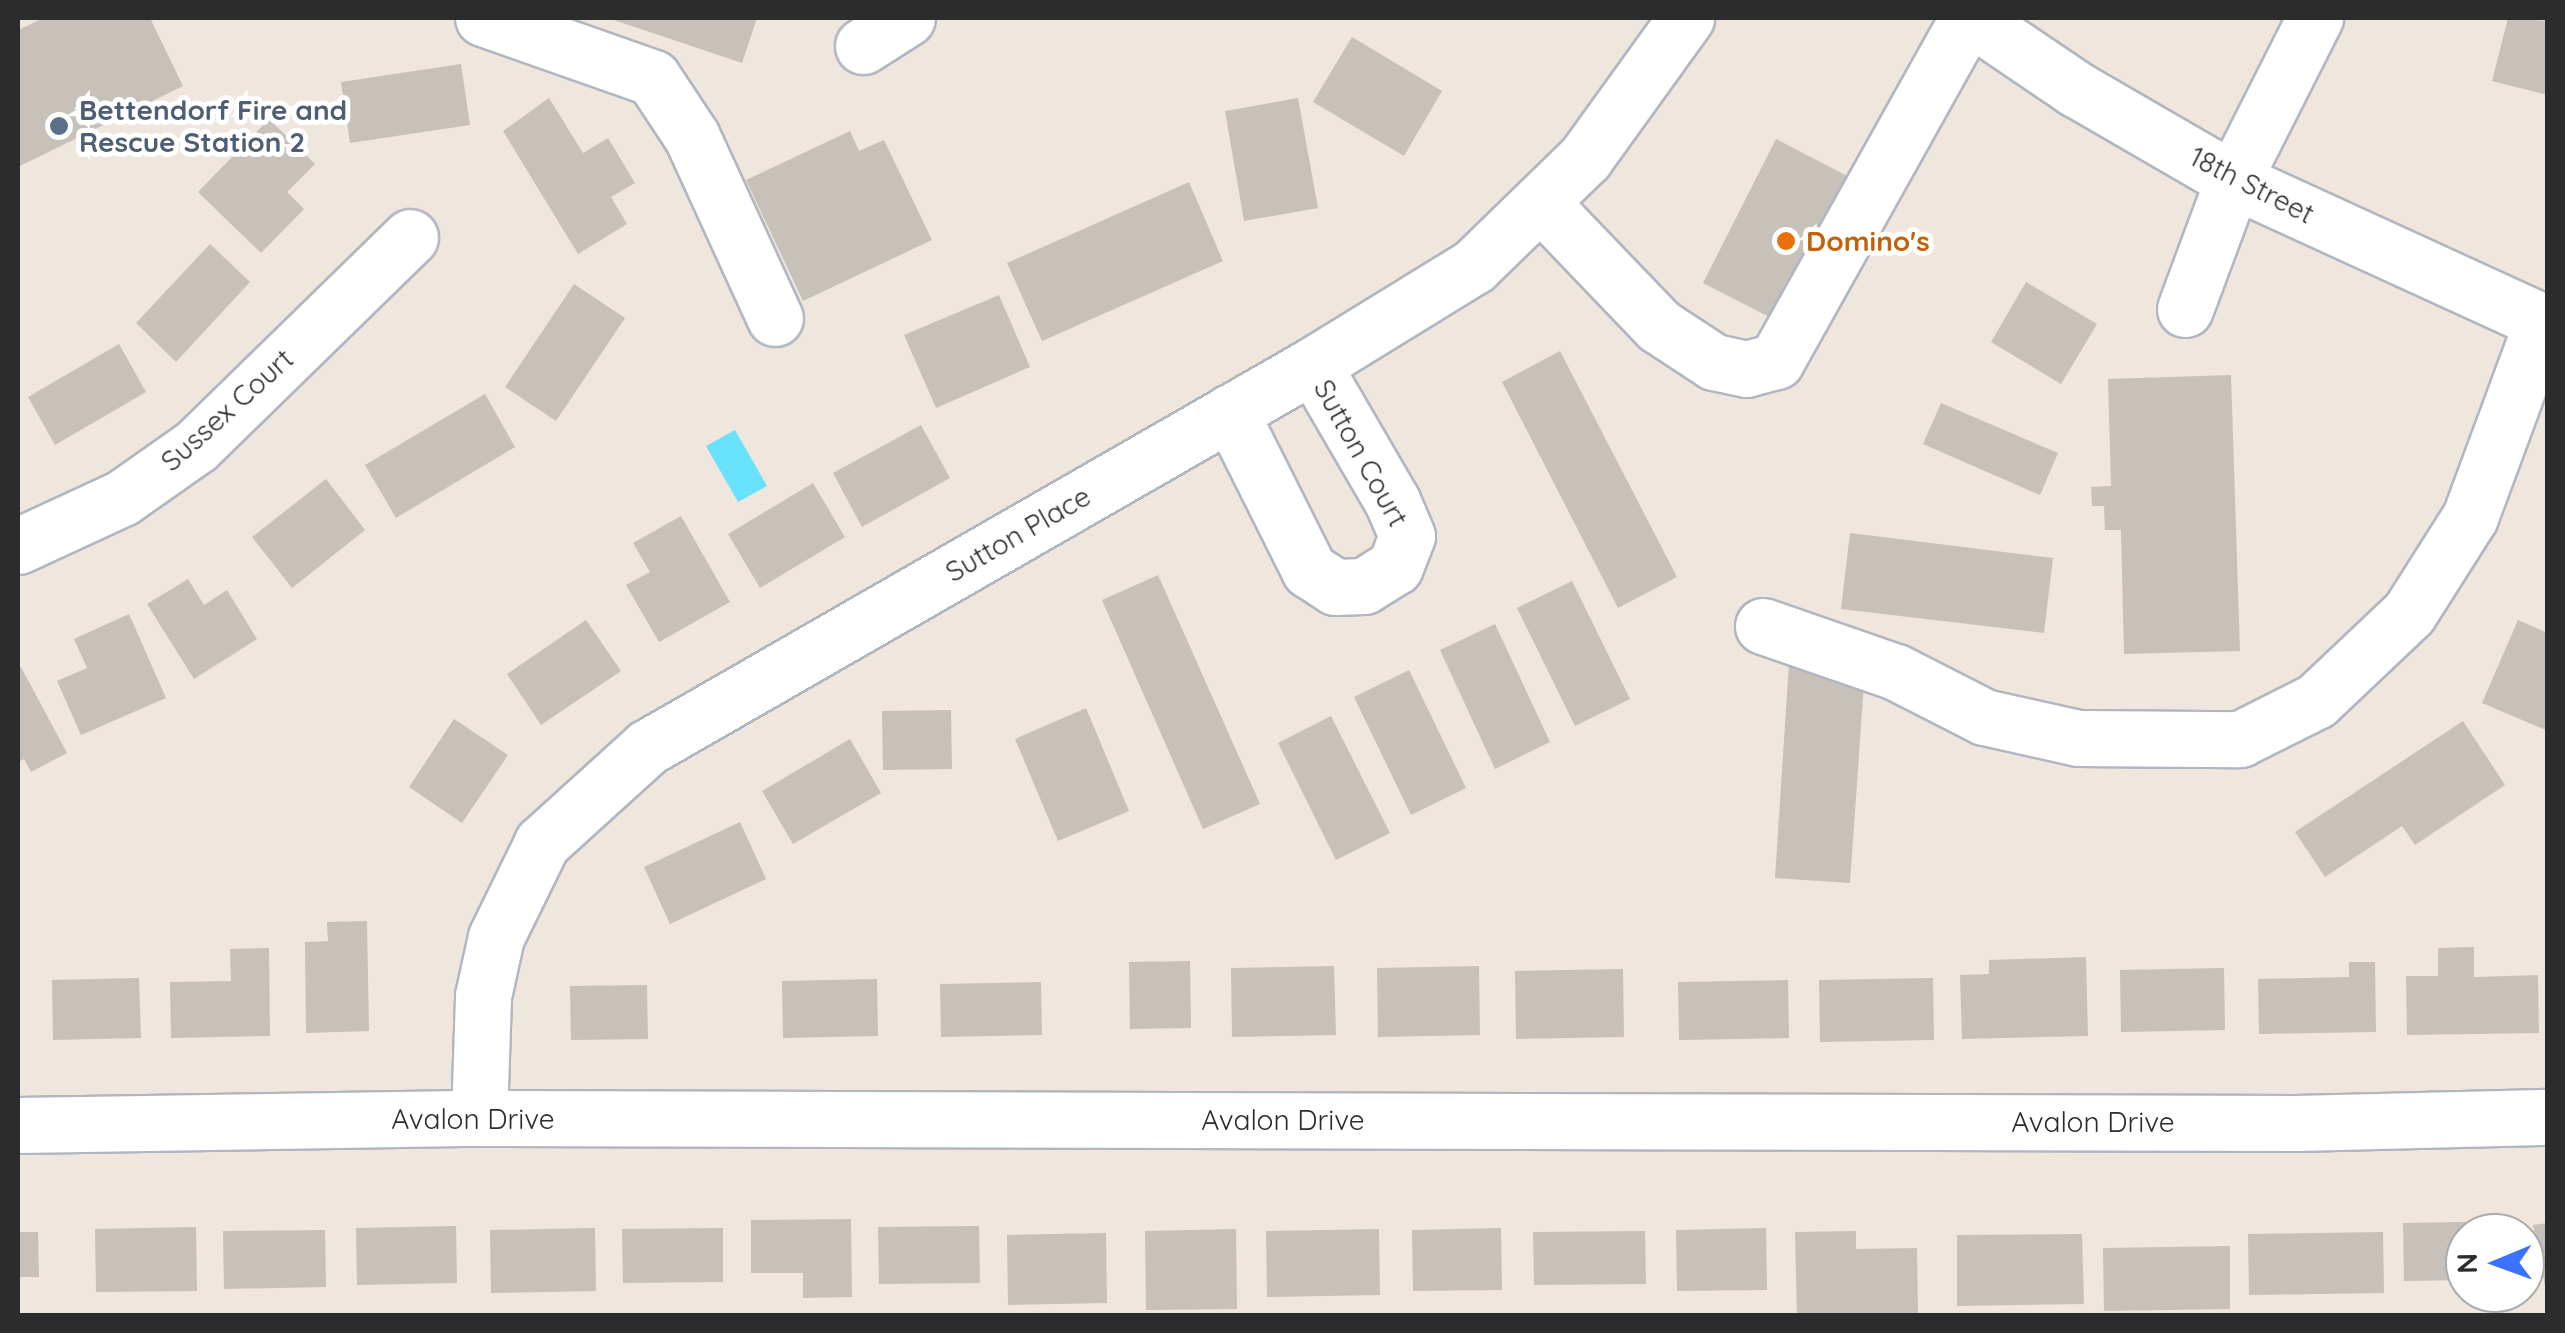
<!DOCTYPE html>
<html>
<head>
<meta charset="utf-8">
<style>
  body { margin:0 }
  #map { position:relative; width:2565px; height:1333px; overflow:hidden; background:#efe6de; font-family:Quicksand,sans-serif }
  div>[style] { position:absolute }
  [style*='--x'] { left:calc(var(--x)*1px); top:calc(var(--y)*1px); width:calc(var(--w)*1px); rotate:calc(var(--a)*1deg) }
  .water>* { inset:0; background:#68e1fa }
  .building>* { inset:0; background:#c7c1b9 }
  .roads { filter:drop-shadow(2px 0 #b2b6c1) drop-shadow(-2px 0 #b2b6c1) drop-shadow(0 2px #b2b6c1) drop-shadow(0 -2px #b2b6c1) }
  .minor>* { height:55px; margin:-27.5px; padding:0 27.5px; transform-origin:27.5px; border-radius:27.5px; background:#fff }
  .dots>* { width:28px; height:28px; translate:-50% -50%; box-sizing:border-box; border:5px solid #fff; border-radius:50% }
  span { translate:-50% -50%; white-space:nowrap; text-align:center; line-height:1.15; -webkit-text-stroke:10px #fff; paint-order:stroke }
  .service-label { font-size:28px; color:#4e5e75; font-weight:700 }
  .left { translate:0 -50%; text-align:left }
  .street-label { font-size:28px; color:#2c2c2c }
  .food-label { font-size:28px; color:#c56008; font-weight:700 }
  .frame { position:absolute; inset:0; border:20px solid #2c2c2c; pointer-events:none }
  .north { position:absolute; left:2445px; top:1213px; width:100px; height:100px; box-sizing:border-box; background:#fff; border:2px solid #ababab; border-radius:50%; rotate:269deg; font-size:28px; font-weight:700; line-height:40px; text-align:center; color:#2c2c2c }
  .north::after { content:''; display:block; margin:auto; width:35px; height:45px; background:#3b72ff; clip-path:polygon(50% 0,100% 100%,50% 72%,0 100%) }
</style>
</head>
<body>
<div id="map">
  <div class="water">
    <div style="clip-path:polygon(735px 430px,767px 486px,738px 502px,706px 446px)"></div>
  </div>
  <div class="building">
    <div style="clip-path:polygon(44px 18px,150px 18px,183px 86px,18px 167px,18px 30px)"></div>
    <div style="clip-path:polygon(608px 18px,757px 18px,742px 63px)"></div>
    <div style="clip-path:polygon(2508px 18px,2548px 21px,2548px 95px,2492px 81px)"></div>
    <div style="clip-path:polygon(1352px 37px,1442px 91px,1404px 156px,1313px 102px)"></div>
    <div style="clip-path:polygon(461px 64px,470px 125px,350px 143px,341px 82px)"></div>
    <div style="clip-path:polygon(549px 98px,583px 153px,608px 138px,635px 183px,611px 197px,627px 224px,578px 254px,503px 131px)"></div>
    <div style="clip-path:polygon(1298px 98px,1318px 208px,1244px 221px,1225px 111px)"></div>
    <div style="clip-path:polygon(269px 119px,315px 164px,287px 192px,304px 209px,261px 253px,198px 192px)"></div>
    <div style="clip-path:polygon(850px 131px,859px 151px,884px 140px,932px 240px,803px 301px,746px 180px)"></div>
    <div style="clip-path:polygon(1776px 139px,1855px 180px,1783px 324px,1703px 283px)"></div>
    <div style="clip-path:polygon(1189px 182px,1223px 261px,1042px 341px,1007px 263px)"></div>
    <div style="clip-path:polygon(210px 244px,250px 282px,176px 362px,136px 323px)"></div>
    <div style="clip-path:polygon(2026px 282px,2097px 324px,2061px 384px,1991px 342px)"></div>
    <div style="clip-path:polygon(574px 284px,625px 318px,556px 421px,505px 387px)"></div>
    <div style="clip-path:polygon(999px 295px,1030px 367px,936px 408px,904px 335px)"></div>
    <div style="clip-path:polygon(119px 344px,146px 392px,55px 445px,28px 397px)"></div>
    <div style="clip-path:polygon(1560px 351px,1677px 577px,1618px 608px,1502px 382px)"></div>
    <div style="clip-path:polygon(2231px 375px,2240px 651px,2124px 654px,2121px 530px,2105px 530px,2104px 506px,2092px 506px,2091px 487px,2111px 486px,2108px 379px)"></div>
    <div style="clip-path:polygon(485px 394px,515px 447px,396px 518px,365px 465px)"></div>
    <div style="clip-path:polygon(1941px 403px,2058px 453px,2040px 495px,1923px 444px)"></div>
    <div style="clip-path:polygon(921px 425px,950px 478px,862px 527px,833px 473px)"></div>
    <div style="clip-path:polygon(326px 479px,365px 530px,292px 588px,252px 537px)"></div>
    <div style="clip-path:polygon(813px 483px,845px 537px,760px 588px,728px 534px)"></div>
    <div style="clip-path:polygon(681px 516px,730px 602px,659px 642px,626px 585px,650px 572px,633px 543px)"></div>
    <div style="clip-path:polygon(1850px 533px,2053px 558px,2044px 633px,1841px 609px)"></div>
    <div style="clip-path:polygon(1158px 575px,1260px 804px,1203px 829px,1102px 600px)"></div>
    <div style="clip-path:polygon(188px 579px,204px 605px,227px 590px,257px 639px,194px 679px,147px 604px)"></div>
    <div style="clip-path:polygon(1572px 581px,1630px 699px,1575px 726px,1517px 608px)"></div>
    <div style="clip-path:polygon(129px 614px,166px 698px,81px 735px,57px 681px,87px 668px,74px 639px)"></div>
    <div style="clip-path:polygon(586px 620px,621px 671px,541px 725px,507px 674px)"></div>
    <div style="clip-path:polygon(2518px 620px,2548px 633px,2548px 731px,2482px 703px)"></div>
    <div style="clip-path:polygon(1495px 624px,1550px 742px,1495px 769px,1440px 650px)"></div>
    <div style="clip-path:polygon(1789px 663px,1865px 669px,1850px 883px,1775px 878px)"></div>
    <div style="clip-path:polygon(21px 667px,67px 753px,31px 772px,24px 759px,18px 762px,18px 669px)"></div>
    <div style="clip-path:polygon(1409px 670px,1466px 788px,1411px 815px,1354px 697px)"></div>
    <div style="clip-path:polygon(1086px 708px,1129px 811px,1058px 841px,1015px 739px)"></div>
    <div style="clip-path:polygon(951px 710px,952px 769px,883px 770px,882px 711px)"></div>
    <div style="clip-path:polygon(1331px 716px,1390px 833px,1336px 860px,1278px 743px)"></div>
    <div style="clip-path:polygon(454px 719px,508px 755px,462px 823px,409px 787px)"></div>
    <div style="clip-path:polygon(2463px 721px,2505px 785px,2415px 845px,2402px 826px,2325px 877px,2295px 832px)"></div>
    <div style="clip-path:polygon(850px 739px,881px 793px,793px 844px,762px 791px)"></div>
    <div style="clip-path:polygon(740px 822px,766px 879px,670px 924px,644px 867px)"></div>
    <div style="clip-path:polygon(367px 921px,369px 1031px,306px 1033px,305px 942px,328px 941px,327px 922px)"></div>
    <div style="clip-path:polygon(2474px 947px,2474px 977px,2538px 975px,2539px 1033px,2407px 1035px,2406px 976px,2438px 976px,2438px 948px)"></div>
    <div style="clip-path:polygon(269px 948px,270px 1036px,171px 1038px,170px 982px,231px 981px,230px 949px)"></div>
    <div style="clip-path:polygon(2086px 957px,2088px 1036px,1962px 1039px,1960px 975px,1989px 974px,1989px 960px)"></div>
    <div style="clip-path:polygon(1190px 961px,1191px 1028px,1130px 1029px,1129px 962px)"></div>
    <div style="clip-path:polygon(2349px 962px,2375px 962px,2376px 1032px,2259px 1034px,2258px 979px,2349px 977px)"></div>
    <div style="clip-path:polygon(1334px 966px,1336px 1035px,1232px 1037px,1231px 968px)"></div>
    <div style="clip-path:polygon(1479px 966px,1480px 1035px,1378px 1037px,1377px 968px)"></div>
    <div style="clip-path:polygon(2224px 968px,2225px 1030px,2121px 1032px,2120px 970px)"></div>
    <div style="clip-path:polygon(1623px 969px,1624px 1037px,1516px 1039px,1515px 971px)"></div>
    <div style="clip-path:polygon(139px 978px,141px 1038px,53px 1040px,52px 980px)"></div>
    <div style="clip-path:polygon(1933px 978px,1934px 1040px,1820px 1042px,1819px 980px)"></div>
    <div style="clip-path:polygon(877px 979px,878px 1036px,783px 1038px,782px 981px)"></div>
    <div style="clip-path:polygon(1788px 980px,1789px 1038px,1679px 1040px,1678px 982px)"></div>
    <div style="clip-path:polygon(1041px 982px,1042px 1035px,941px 1037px,940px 984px)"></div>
    <div style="clip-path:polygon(647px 985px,648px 1039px,571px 1040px,570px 986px)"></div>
    <div style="clip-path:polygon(851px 1219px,852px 1297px,803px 1298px,803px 1273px,751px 1273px,751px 1220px)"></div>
    <div style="clip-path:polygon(2513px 1221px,2513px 1233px,2465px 1233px,2465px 1280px,2404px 1281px,2403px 1223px)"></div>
    <div style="clip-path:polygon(2548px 1223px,2548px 1291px,2546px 1291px,2533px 1225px)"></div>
    <div style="clip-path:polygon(456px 1226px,457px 1283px,357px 1285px,356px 1228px)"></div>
    <div style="clip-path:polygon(979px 1226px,980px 1283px,879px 1284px,878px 1227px)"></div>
    <div style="clip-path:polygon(196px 1227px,197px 1291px,96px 1292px,95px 1229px)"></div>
    <div style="clip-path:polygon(595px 1228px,596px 1291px,491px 1293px,490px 1230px)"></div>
    <div style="clip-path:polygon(723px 1228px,723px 1282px,623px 1283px,622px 1229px)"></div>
    <div style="clip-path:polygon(1501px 1228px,1502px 1290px,1413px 1291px,1412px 1230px)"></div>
    <div style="clip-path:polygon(1766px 1228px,1767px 1290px,1677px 1291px,1676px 1230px)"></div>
    <div style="clip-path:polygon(1236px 1229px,1237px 1309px,1146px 1310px,1145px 1231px)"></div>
    <div style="clip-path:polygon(1379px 1229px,1380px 1295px,1267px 1297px,1266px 1231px)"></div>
    <div style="clip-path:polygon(325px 1230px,326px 1287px,224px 1289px,223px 1231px)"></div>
    <div style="clip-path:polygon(1645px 1231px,1646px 1284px,1534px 1285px,1533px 1232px)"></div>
    <div style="clip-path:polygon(1856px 1231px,1856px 1249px,1917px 1248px,1918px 1314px,1797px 1316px,1795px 1232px)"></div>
    <div style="clip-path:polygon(18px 1232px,38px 1232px,39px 1277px,18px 1277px)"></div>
    <div style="clip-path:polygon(2383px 1232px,2384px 1293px,2249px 1295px,2248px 1234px)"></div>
    <div style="clip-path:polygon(1106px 1233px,1107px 1303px,1008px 1305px,1007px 1235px)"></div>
    <div style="clip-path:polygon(2082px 1234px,2084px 1304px,1957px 1306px,1957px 1235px)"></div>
    <div style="clip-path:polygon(2230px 1246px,2230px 1309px,2104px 1311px,2103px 1248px)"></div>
  </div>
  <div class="roads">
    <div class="minor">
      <div style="--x:483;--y:18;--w:180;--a:19.4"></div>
      <div style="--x:653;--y:78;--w:71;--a:56.5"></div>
      <div style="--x:692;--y:137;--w:199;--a:65.4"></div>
      <div style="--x:1971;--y:18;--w:127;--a:34.1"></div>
      <div style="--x:2076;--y:89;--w:181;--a:30.1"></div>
      <div style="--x:2233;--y:180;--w:346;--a:24.6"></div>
      <div style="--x:863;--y:46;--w:52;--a:-32.5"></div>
      <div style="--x:1540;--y:202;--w:172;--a:46.2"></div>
      <div style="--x:1659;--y:326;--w:66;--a:33.2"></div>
      <div style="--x:1714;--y:362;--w:33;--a:12"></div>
      <div style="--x:1746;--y:369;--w:31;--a:-15"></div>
      <div style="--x:1776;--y:361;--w:393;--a:-60.8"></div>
      <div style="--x:2185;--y:309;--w:138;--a:-69.6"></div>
      <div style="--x:2233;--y:180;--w:182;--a:-63.2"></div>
      <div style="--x:1230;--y:412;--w:177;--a:63.4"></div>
      <div style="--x:1309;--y:570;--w:31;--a:33"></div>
      <div style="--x:1335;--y:587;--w:29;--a:-2"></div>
      <div style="--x:1364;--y:586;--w:36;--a:-32"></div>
      <div style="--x:1395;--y:567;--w:33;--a:-69"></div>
      <div style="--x:1407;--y:536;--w:38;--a:-113"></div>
      <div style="--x:1392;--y:501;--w:157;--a:-120.2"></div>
      <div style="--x:18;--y:546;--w:115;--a:-24.8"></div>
      <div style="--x:122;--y:498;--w:90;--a:-35.1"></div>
      <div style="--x:196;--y:446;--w:299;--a:-44.3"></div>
      <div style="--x:1763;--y:626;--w:141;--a:19.1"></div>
      <div style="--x:1896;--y:672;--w:99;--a:27.1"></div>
      <div style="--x:1984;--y:717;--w:96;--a:12.6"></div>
      <div style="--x:2078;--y:738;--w:162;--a:0.4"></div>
      <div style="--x:2240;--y:739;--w:85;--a:-26.6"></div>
      <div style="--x:2316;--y:701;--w:128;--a:-43.4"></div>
      <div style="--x:2409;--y:613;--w:114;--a:-57.6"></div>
      <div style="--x:2470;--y:517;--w:208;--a:-69.7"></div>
      <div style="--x:479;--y:1118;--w:122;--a:-88.1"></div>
      <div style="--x:483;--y:996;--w:60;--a:-77.6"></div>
      <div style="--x:496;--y:937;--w:105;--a:-63.9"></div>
      <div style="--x:542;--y:843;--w:143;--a:-42.2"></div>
      <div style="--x:648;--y:747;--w:767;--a:-29.87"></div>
      <div style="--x:1313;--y:365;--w:189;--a:-31.6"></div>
      <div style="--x:1474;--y:266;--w:155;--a:-44.2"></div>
      <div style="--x:1585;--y:158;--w:173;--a:-54.2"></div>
      <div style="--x:18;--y:1125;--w:461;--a:-0.9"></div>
      <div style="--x:479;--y:1118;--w:1817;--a:0.16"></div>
      <div style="--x:2296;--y:1123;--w:252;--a:-1.4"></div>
    </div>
  </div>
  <div class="dots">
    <div style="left:59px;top:126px;background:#5c6f8a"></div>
    <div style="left:1786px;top:241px;background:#e8710a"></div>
  </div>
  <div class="service-label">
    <span class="left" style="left:79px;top:126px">Bettendorf Fire and<br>Rescue Station 2</span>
  </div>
  <div class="street-label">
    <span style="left:2252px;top:185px;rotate:27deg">18th Street</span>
    <span style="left:227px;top:410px;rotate:-42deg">Sussex Court</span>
    <span style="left:1361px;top:453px;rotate:61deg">Sutton Court</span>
    <span style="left:1018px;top:534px;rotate:-30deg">Sutton Place</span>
    <span style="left:473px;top:1119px">Avalon Drive</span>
    <span style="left:1283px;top:1120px">Avalon Drive</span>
    <span style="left:2093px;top:1122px">Avalon Drive</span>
  </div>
  <div class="food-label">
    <span class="left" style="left:1806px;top:241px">Domino's</span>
  </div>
  <div class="frame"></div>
  <div class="north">N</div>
</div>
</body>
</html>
